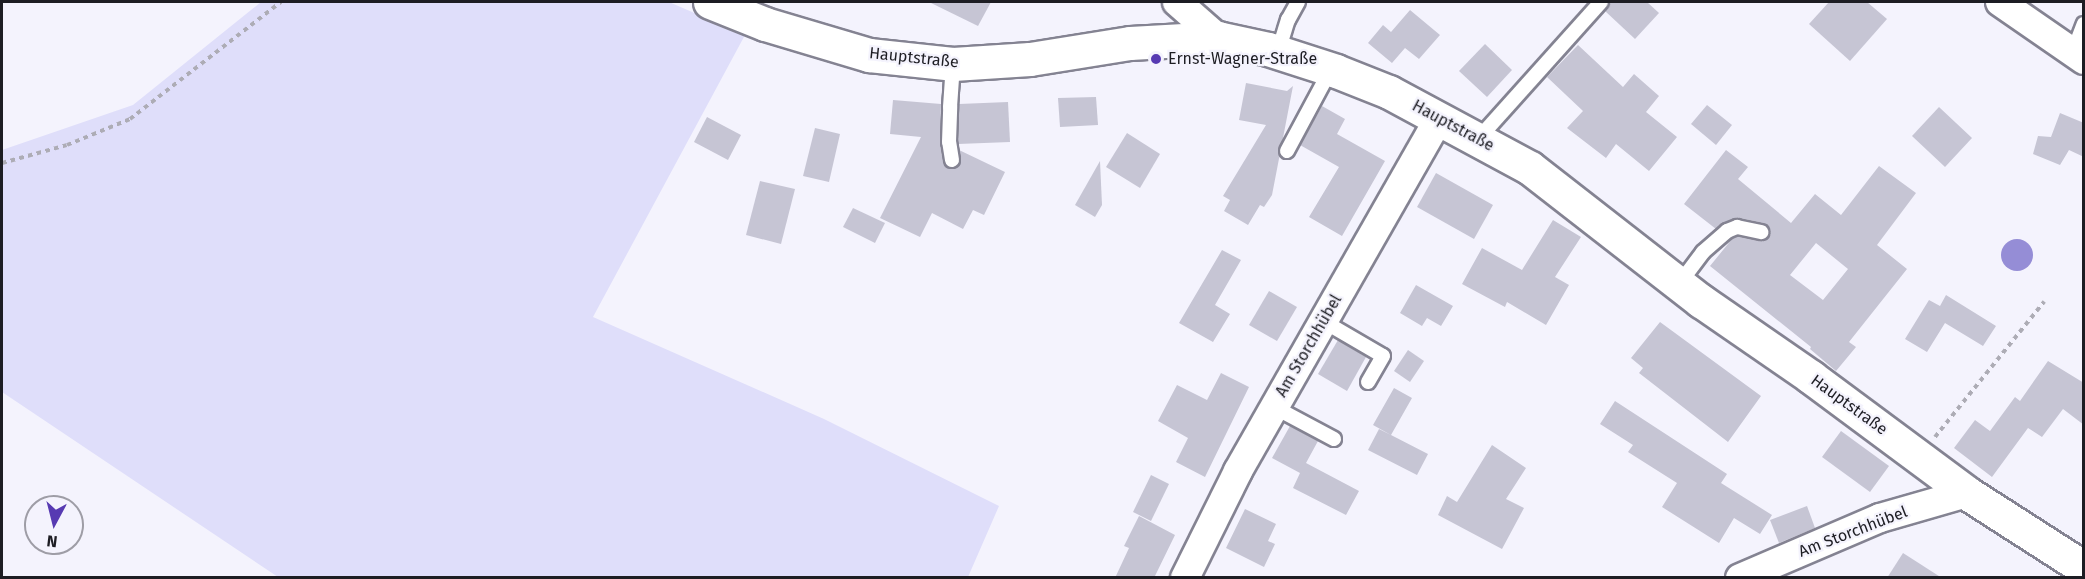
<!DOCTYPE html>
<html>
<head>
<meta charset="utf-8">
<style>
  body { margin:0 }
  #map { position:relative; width:2085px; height:579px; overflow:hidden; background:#f4f3fd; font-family:"Fira Sans",sans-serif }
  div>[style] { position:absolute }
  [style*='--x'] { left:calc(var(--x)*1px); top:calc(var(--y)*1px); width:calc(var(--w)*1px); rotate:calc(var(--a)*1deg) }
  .green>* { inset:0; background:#dfdefa }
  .water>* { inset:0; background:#958dd6 }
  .round { border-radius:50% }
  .building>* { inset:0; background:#c6c5d4 }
  .path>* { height:4px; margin-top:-2px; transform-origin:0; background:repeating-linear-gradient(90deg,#adacb5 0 4.5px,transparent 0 9px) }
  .roads { filter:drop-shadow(2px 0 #848392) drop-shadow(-2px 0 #848392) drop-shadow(0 2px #848392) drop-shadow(0 -2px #848392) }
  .service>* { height:14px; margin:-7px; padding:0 7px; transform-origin:7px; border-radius:7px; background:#fff }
  .minor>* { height:28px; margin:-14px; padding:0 14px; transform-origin:14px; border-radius:14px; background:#fff }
  .tertiary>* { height:33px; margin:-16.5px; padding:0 16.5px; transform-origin:16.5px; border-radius:16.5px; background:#fff }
  .dots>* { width:16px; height:16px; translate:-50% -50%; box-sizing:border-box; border:3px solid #f4f3fd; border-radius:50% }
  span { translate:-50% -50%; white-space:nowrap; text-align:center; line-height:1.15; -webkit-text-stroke:4.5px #f4f3fd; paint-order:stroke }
  .street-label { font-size:16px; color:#1d1d23 }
  .poi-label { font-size:16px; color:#1d1d23 }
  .left { translate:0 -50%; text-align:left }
  .frame { position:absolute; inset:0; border:3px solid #1d1d23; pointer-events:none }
  .north { position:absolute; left:24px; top:495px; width:60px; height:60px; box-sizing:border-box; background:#f4f3fd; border:2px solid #9e9da6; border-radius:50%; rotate:187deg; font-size:16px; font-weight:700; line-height:24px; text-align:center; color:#1d1d23 }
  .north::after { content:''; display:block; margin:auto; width:21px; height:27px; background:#573ab2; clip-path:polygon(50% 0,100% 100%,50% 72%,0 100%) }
</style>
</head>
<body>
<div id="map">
  <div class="green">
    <div style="clip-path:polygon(261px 2px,669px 2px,745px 35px,593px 317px,824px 419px,999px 506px,968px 577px,278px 577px,2px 392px,2px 150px,133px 105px)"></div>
  </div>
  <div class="water">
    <div class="round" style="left:2001px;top:239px;width:32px;height:32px"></div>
  </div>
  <div class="building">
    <div style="clip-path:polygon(929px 2px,991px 2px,978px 26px)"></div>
    <div style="clip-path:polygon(1610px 2px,1647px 2px,1659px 13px,1635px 39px,1605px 11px)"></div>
    <div style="clip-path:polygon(1829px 2px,1867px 2px,1887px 19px,1850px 61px,1809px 24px)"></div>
    <div style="clip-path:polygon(1410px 10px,1440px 35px,1419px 59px,1405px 48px,1392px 63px,1368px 43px,1383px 25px,1391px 32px)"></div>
    <div style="clip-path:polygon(1485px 44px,1512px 70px,1487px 97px,1459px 71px)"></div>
    <div style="clip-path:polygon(1578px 45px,1623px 87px,1634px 74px,1659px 96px,1646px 112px,1677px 137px,1649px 171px,1616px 144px,1606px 158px,1567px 128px,1583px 111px,1547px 77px)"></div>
    <div style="clip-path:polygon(1246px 83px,1287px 91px,1293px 86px,1272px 195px,1264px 207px,1260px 205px,1248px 225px,1224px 211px,1230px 200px,1223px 196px,1266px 125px,1239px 120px)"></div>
    <div style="clip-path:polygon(1096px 97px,1098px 125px,1060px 127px,1058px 98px)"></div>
    <div style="clip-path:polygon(893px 100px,941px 104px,940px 143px,943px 162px,948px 168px,954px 169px,960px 164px,959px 150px,1005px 172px,984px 215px,973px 210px,963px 229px,932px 213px,920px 237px,880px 218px,921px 137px,890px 134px)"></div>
    <div style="clip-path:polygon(1008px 102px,1010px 142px,958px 144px,959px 104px)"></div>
    <div style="clip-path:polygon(1707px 105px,1732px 125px,1716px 145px,1691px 124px)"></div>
    <div style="clip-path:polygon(1322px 106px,1345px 119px,1337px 134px,1385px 161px,1342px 236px,1309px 217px,1339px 167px,1300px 145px)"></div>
    <div style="clip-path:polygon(1939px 107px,1972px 138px,1945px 167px,1912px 136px)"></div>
    <div style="clip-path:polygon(2060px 113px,2084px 123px,2084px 157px,2069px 150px,2060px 165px,2033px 154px,2038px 136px,2051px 137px)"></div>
    <div style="clip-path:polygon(707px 117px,741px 135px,728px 160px,694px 142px)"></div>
    <div style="clip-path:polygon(815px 128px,840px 134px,829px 182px,803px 176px)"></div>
    <div style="clip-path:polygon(1127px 133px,1160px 154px,1140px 188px,1106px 167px)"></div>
    <div style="clip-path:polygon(evenodd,1726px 150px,1748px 167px,1738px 179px,1791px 223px,1815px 194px,1841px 215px,1879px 166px,1916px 193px,1877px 245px,1907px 269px,1849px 342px,1856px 347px,1836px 371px,1810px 349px,1811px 347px,1710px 266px,1732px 239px,1738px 236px,1763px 241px,1770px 233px,1763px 223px,1739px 218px,1724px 223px,1716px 229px,1684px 204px,1726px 150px,1816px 243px,1848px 269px,1823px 300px,1790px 275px,1816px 243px)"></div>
    <div style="clip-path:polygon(1100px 161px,1102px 205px,1095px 217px,1075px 205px)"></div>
    <div style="clip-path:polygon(1436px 173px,1493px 205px,1474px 239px,1417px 207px)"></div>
    <div style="clip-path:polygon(760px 181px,795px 189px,781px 244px,746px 235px)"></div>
    <div style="clip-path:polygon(853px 208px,885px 223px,875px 243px,843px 227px)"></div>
    <div style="clip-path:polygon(1553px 220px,1581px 237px,1555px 277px,1569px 285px,1546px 325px,1507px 302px,1505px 307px,1462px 284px,1482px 248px,1522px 270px)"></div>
    <div style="clip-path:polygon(1222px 250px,1241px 260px,1215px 305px,1230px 314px,1213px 342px,1179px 323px)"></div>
    <div style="clip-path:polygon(1416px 285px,1453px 306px,1441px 326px,1427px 318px,1422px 326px,1400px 313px)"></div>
    <div style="clip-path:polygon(1269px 291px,1297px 307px,1277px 341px,1249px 325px)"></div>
    <div style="clip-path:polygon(1946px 295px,1996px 326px,1983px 346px,1945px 323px,1927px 352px,1905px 339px,1929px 300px,1940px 306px)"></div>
    <div style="clip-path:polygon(1660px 322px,1761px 396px,1728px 442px,1639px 373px,1643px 368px,1631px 358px)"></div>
    <div style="clip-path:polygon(1338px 340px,1366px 357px,1347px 391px,1318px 374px)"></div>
    <div style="clip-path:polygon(1408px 350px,1424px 361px,1410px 382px,1394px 371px)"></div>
    <div style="clip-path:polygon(2048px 361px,2084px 383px,2084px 425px,2063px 409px,2042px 437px,2028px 428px,1992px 477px,1954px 448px,1975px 420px,1990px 431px,2015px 397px,2020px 401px)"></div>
    <div style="clip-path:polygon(1221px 373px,1249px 387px,1205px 477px,1176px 462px,1188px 438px,1158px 421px,1177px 385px,1207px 400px)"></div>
    <div style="clip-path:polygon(1394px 388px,1412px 398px,1391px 435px,1428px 454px,1417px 475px,1368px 450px,1379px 429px,1391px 435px,1373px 425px)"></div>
    <div style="clip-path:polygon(1615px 401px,1727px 474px,1721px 483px,1772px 515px,1760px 534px,1734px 518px,1719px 543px,1662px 507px,1677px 483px,1628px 452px,1633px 445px,1600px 424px)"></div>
    <div style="clip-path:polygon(1290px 426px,1318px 441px,1306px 463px,1359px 491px,1346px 515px,1293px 488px,1300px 473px,1272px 458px)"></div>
    <div style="clip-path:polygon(1841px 431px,1889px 466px,1870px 492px,1822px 457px)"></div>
    <div style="clip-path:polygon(1492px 445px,1526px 468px,1506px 499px,1524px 508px,1502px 549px,1438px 515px,1447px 496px,1457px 502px)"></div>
    <div style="clip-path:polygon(1151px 475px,1169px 484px,1151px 521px,1133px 512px)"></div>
    <div style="clip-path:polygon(1807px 506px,1815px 528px,1779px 543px,1770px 520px)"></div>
    <div style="clip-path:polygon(1245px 509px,1276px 524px,1268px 541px,1275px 544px,1264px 567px,1226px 548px)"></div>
    <div style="clip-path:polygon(1139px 516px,1175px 535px,1154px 578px,1115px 578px,1129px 548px,1124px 546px)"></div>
    <div style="clip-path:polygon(1903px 553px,1942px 578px,1887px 578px)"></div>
  </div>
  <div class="path">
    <div style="--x:2;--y:163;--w:67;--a:-15.5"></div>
    <div style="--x:67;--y:145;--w:68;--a:-22.4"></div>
    <div style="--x:130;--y:119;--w:191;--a:-37.8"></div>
    <div style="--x:1935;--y:437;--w:174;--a:-51.1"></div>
  </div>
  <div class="roads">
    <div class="service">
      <div style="--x:1278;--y:52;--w:34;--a:-73"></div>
      <div style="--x:1288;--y:20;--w:21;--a:-61"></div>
      <div style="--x:2073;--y:52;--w:30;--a:-69"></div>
      <div style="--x:1478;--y:139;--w:184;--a:-48.1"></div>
      <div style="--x:1287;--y:151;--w:93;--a:-61.8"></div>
      <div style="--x:952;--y:160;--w:18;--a:-99"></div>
      <div style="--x:949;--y:142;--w:35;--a:-88"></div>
      <div style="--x:950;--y:107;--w:43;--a:-86"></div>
      <div style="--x:1679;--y:284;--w:40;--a:-53"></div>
      <div style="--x:1703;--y:252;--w:32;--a:-41"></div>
      <div style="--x:1727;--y:231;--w:11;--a:-22"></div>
      <div style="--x:1737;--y:227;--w:25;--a:12"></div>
      <div style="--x:1323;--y:321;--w:69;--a:30.3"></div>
      <div style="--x:1383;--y:356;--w:30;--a:120"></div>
      <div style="--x:1274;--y:407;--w:68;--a:28.1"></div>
    </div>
    <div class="minor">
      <div style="--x:1177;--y:2;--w:55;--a:41.3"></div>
      <div style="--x:2000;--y:2;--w:102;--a:34.6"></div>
      <div style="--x:1185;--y:578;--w:119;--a:-63.6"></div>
      <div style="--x:1238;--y:471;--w:405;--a:-60.3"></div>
      <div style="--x:1740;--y:578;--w:152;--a:-23.2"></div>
      <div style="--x:1880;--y:518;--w:91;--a:-16"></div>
    </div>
    <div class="tertiary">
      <div style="--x:710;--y:2;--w:59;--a:21.8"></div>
      <div style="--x:765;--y:24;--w:109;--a:16.6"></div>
      <div style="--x:869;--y:55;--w:84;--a:6.1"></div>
      <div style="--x:953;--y:64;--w:77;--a:-3.7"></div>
      <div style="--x:1030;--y:59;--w:101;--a:-9.1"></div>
      <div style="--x:1130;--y:43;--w:88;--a:-3.3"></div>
      <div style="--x:1218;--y:38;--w:51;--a:12.4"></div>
      <div style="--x:1268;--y:49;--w:71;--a:17.9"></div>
      <div style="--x:1336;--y:71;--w:57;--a:21.6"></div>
      <div style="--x:1389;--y:92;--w:160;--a:28.3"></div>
      <div style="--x:1530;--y:168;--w:217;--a:37.9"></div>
      <div style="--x:1701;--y:301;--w:134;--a:34.6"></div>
      <div style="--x:1811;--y:377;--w:194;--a:36.6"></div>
      <div style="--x:1967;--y:493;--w:139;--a:32.7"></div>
    </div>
  </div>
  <div class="dots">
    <div style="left:1156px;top:59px;background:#573ab2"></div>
  </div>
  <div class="street-label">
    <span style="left:914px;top:58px;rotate:6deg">Hauptstraße</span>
    <span style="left:1453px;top:126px;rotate:28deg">Hauptstraße</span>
    <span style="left:1309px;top:346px;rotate:-60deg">Am Storchhübel</span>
    <span style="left:1849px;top:405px;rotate:36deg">Hauptstraße</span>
    <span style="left:1853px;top:532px;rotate:-21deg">Am Storchhübel</span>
  </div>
  <div class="poi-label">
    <span class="left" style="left:1168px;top:59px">Ernst-Wagner-Straße</span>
  </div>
  <div class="frame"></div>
  <div class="north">N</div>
</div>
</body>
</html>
